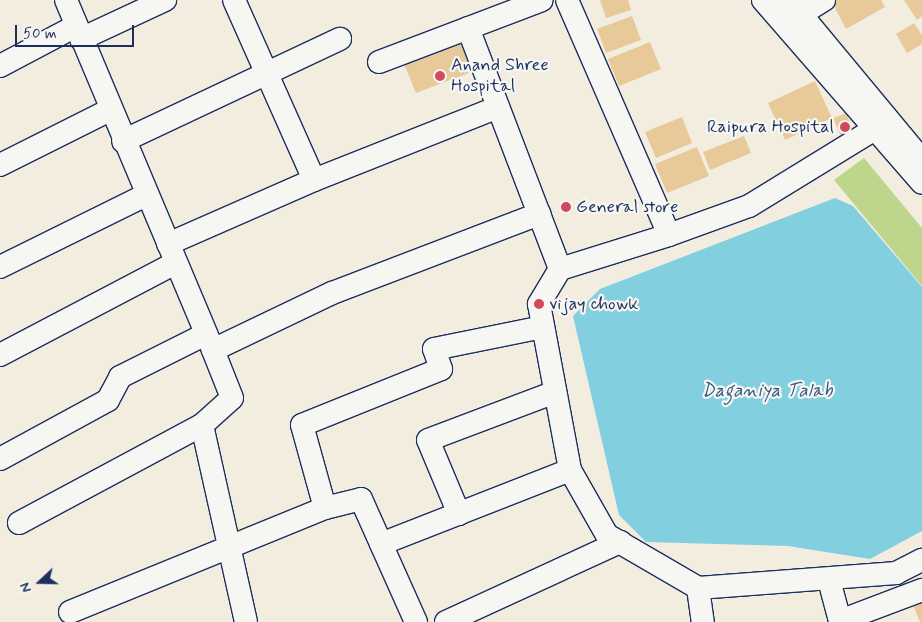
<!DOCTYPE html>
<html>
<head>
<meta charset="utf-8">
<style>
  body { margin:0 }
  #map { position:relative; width:922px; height:622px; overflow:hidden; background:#f3ede0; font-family:Mynerve,sans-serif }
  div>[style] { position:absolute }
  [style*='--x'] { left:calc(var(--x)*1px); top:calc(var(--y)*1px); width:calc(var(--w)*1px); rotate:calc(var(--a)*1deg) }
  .green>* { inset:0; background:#bdd68c }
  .water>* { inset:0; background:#81cfdf }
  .building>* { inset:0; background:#e7c99a }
  .roads { filter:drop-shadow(1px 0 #1b2f5e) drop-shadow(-1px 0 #1b2f5e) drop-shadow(0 1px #1b2f5e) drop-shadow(0 -1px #1b2f5e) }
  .minor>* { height:22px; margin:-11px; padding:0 11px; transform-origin:11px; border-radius:11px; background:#f6f6f2 }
  .dots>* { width:14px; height:14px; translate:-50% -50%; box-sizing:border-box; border:2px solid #f6f6f2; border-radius:50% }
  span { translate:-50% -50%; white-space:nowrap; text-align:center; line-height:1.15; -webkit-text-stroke:4.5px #f6f6f2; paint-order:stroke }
  .poi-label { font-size:18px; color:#1b2f5e }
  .left { translate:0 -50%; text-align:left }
  .right { translate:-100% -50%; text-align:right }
  .water-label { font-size:19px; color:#34577e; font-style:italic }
  .north { position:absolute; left:15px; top:557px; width:50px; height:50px; -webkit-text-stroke:4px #f6f6f2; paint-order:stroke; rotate:249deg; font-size:14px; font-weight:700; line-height:20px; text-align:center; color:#1b2f5e }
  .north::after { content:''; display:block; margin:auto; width:18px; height:22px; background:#1b2f5e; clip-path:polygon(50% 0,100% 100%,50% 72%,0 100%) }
  .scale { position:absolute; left:15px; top:25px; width:119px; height:22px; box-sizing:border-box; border:2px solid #1b2f5e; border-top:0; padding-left:6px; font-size:15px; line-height:18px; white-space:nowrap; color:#1b2f5e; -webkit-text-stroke:4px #f6f6f2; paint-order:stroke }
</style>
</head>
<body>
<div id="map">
  <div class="green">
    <div style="clip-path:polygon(864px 158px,922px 228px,922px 286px,834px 180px)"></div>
  </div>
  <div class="water">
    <div style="clip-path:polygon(835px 198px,853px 206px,922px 287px,922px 531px,870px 559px,788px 546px,646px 542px,619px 515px,573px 316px,600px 289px)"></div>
  </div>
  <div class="building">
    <div style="clip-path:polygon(600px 0,628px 0,631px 10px,606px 18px)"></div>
    <div style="clip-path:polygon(831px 0,881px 0,885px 7px,846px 29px)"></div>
    <div style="clip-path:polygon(904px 0,922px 0,922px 16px,917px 20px)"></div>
    <div style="clip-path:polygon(632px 16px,641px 40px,606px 53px,597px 29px)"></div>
    <div style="clip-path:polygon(914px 23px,922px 35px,922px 44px,907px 53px,896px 34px)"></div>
    <div style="clip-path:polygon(470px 38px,482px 68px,416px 93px,404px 64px)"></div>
    <div style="clip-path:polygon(650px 42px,661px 69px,619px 86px,608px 59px)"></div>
    <div style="clip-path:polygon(815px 81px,832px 118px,785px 140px,768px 103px)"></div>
    <div style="clip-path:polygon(846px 113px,855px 134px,842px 139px,833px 118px)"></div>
    <div style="clip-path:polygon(682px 117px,692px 143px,656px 158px,645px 132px)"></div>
    <div style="clip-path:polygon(744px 136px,751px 153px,710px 170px,703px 152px)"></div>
    <div style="clip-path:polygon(697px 147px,709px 176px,667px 193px,655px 164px)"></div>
    <div style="clip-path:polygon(922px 602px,922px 622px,920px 622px,913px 605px)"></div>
  </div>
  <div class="roads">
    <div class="minor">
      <div style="--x:66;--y:0;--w:380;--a:67.2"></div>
      <div style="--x:234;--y:0;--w:197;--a:66"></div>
      <div style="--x:567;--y:0;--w:256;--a:66.5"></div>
      <div style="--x:763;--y:0;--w:242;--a:49"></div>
      <div style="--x:789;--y:0;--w:208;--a:50.3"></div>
      <div style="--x:803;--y:13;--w:25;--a:-32"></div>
      <div style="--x:468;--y:28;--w:258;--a:69.1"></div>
      <div style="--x:81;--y:39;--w:93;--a:-24.9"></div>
      <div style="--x:379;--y:62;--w:174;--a:-20.8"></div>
      <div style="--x:0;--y:66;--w:86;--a:-27.8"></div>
      <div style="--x:886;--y:117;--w:18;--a:135"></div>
      <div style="--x:873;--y:130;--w:145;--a:148.5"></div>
      <div style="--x:749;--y:206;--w:85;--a:160.1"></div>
      <div style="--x:669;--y:235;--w:114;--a:162.7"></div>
      <div style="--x:560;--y:269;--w:41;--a:121"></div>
      <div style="--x:539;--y:304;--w:169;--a:79.4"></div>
      <div style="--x:570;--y:470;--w:75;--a:60.4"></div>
      <div style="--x:607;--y:535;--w:105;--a:30.2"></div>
      <div style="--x:698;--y:588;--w:199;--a:-4.3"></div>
      <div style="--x:896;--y:573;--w:29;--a:-27"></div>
      <div style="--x:123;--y:141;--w:240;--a:-25.2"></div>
      <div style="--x:0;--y:165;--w:123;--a:-26.6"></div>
      <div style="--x:168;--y:244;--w:159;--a:-23.7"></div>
      <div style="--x:314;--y:180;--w:198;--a:-21.6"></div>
      <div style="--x:0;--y:267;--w:163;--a:-26.3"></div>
      <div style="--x:0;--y:355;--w:198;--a:-27.7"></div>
      <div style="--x:0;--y:459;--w:123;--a:-28.6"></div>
      <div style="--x:108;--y:400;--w:26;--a:-62"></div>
      <div style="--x:120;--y:377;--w:96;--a:-26.6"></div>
      <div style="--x:325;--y:508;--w:86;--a:-105.5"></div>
      <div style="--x:302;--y:425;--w:150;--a:-21.9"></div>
      <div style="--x:441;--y:369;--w:21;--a:-109"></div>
      <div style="--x:434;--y:349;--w:111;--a:-11.4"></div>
      <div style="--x:459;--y:514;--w:80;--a:-112.7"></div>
      <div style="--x:428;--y:440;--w:136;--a:-20.7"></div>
      <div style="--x:19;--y:523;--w:208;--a:-28.2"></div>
      <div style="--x:381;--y:544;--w:203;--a:-21.4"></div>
      <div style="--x:829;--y:580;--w:42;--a:75"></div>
      <div style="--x:840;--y:621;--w:88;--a:-20.7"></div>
      <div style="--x:698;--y:588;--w:34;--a:82"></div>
      <div style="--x:70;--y:612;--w:275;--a:-22.2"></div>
      <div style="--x:325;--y:508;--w:37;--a:-14"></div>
      <div style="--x:361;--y:499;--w:135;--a:65.9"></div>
      <div style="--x:246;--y:622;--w:202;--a:-102.6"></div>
      <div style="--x:202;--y:425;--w:40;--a:-42"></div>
      <div style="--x:232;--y:398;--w:52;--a:-111.6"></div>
      <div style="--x:213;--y:350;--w:132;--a:-25.6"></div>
      <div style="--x:332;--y:293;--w:222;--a:-20.9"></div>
      <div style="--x:446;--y:622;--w:192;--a:-24.7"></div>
    </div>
  </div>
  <div class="dots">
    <div style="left:440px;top:76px;background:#d1495b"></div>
    <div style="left:845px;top:127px;background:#d1495b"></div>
    <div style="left:566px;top:207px;background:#d1495b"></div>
    <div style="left:539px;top:304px;background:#d1495b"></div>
  </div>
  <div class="poi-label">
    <span class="left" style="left:451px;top:76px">Anand Shree<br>Hospital</span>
    <span class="right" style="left:834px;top:127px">Raipura Hospital</span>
    <span class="left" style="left:576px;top:207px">General store</span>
    <span class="left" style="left:549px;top:304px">vijay chowk</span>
  </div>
  <div class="water-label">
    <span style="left:767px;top:391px">Daganiya Talab</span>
  </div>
  <div class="north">N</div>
  <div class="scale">50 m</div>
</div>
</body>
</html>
